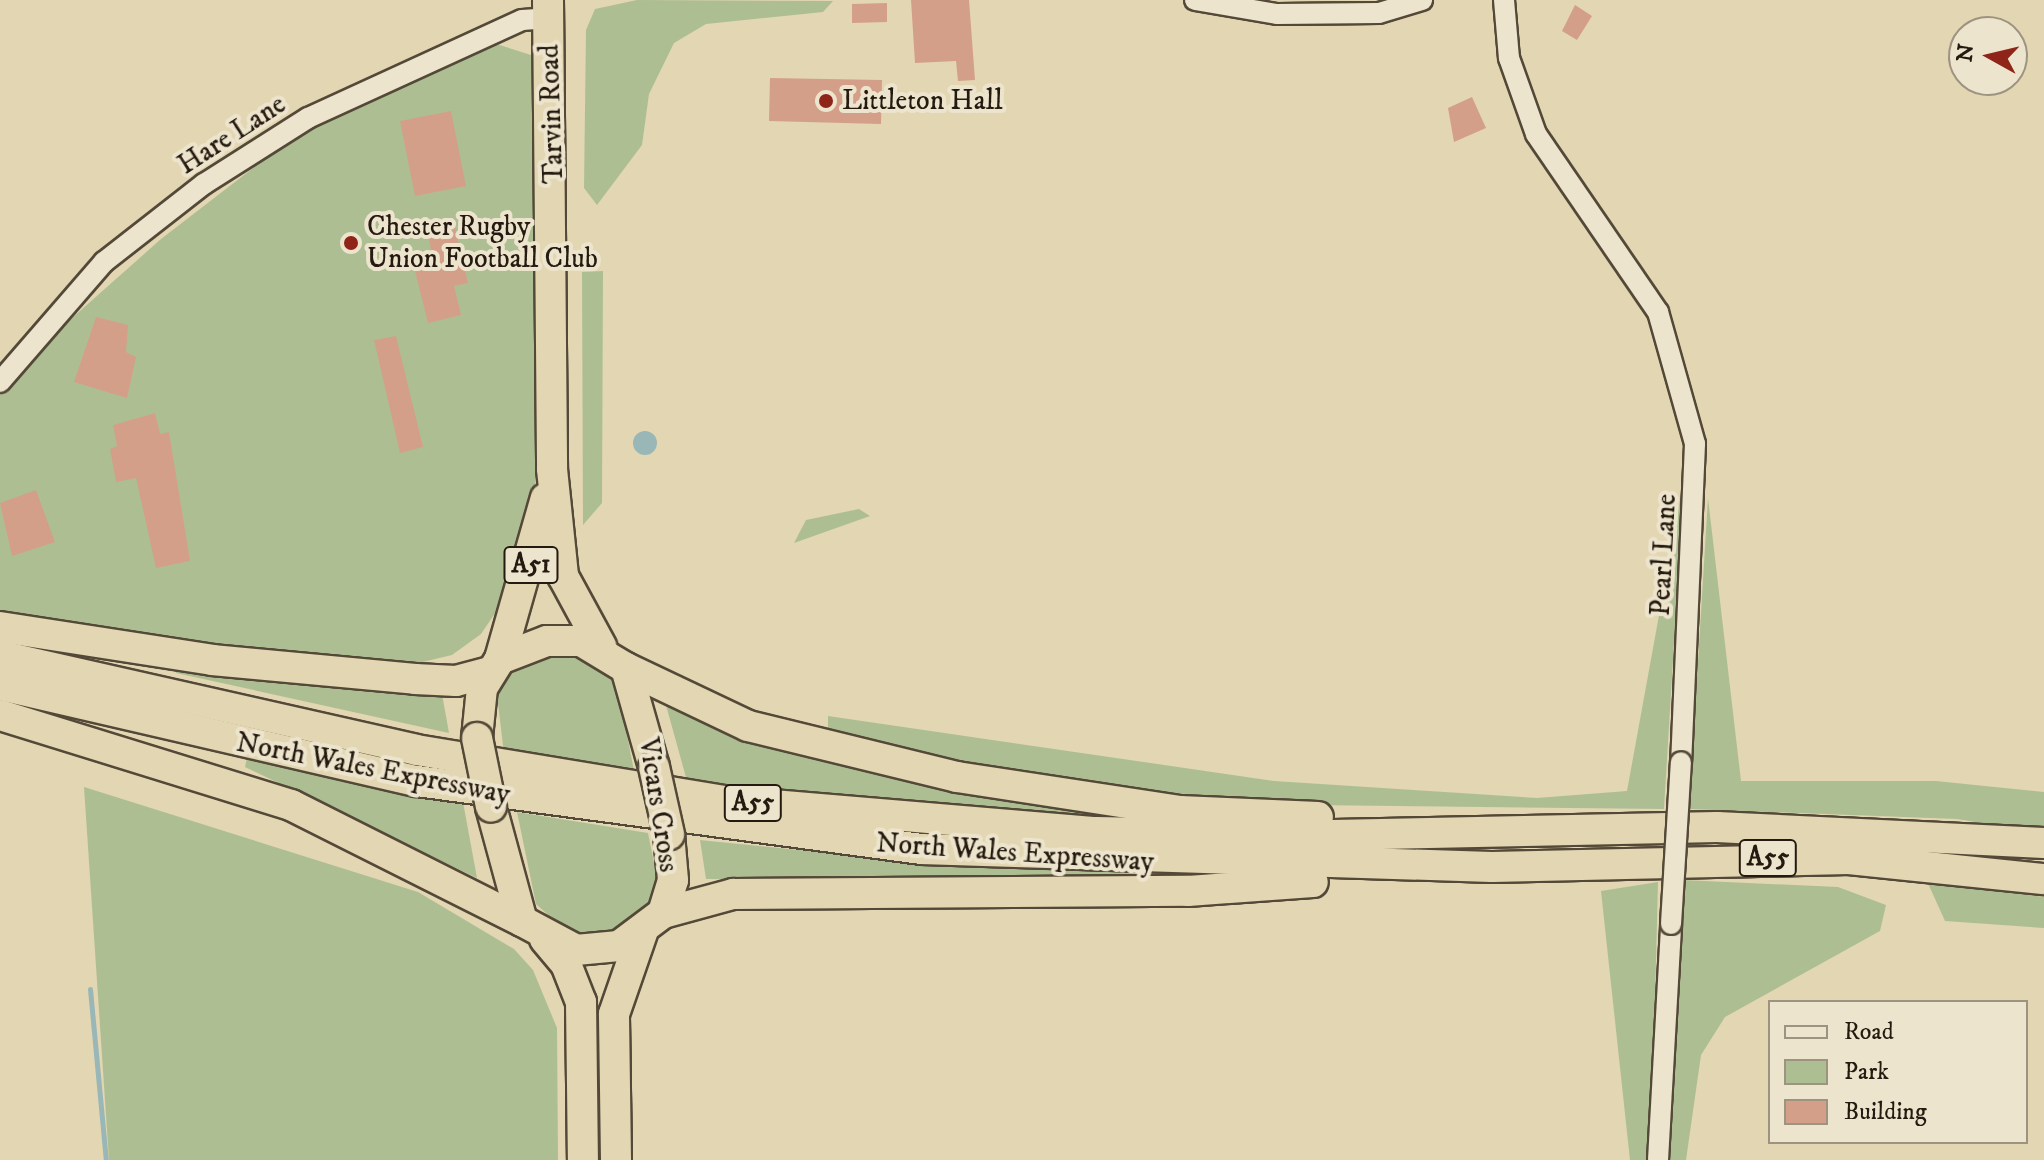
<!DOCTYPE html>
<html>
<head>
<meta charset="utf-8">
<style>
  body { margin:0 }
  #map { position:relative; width:2044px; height:1160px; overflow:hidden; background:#e3d6b2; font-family:"IM FELL DW Pica",serif }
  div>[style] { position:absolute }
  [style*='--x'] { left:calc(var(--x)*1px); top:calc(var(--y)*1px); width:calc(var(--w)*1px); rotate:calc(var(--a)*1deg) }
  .green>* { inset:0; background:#adbf92 }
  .water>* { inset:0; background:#99b7b6 }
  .round { border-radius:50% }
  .stream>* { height:5px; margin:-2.5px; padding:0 2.5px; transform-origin:2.5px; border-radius:2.5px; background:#99b7b6 }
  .building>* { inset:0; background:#d49f88 }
  .roads { filter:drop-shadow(2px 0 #544938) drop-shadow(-2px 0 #544938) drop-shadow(0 2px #544938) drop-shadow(0 -2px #544938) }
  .minor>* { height:20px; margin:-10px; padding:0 10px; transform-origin:10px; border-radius:10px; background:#ede4cd }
  .highway>* { height:30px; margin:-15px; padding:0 15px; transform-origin:15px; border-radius:15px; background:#e3d6b2 }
  .bridges { filter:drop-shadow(2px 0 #544938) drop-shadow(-2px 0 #544938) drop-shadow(0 2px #544938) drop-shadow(0 -2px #544938) }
  .minor-bridge>* { height:20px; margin:-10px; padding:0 10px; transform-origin:10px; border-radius:10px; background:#ede4cd }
  .highway-bridge>* { height:30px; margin:-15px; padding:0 15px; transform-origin:15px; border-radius:15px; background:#e3d6b2 }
  .dots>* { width:22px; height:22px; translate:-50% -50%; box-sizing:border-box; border:4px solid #ede4cd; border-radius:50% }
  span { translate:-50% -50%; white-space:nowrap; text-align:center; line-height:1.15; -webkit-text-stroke:8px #ede4cd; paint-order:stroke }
  .shield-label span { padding:2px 6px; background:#ede4cd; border:2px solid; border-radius:6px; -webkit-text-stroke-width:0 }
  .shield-label { font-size:26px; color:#251a0f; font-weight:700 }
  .poi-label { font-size:28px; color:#251a0f }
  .left { translate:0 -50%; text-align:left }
  .street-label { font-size:28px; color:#251a0f }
  .legend { position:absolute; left:1768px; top:1000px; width:260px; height:144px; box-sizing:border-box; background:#ede4cd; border:2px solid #9d9381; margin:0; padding:10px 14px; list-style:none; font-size:24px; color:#251a0f }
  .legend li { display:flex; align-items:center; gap:16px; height:40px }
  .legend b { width:40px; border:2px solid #9d9381 }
  .north { position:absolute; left:1948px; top:16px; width:80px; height:80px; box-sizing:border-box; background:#ede4cd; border:2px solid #9d9381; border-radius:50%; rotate:278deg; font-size:22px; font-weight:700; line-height:32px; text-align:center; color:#251a0f }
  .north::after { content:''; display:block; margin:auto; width:28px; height:36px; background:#8f2418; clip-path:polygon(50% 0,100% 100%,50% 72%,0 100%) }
</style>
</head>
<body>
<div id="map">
  <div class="green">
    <div style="clip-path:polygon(637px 0,833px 1px,823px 12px,706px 24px,674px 43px,649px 94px,642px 145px,597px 205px,584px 188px,586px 30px,595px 9px)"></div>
    <div style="clip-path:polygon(490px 42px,531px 55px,539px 75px,537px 477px,502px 603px,481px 634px,452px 655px,418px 663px,180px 642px,0 611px,0 382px,161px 239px,310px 124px)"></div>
    <div style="clip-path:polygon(603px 271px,602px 503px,583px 525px,582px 272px)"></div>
    <div style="clip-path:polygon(1684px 478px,1664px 809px,1309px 805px,1053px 782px,828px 733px,828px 716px,1274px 781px,1537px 798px,1627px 791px)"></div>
    <div style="clip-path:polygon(1708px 498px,1741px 781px,1936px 781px,2044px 792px,2044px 833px,1957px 819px,1689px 809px)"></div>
    <div style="clip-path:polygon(859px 509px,870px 516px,794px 543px,806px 520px)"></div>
    <div style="clip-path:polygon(573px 653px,609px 671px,617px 683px,634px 771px,504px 754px,497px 695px,510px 670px,527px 656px)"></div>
    <div style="clip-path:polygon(176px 668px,442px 694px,449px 733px,176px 673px)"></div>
    <div style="clip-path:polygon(664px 698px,795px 755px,968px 791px,1202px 825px,891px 804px,687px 781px)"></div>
    <div style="clip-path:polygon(247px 758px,463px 802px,477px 878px,245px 767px)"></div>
    <div style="clip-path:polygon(84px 787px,418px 892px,514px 949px,533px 970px,557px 1028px,558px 1160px,109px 1160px)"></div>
    <div style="clip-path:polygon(517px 812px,648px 833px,657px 877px,648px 905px,613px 933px,567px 932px,536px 904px)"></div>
    <div style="clip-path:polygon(700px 840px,888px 859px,1183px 873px,1183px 882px,706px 879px)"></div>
    <div style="clip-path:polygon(1926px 879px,2044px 897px,2044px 928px,1945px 921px)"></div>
    <div style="clip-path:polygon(1683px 880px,1838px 887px,1886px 905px,1880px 931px,1725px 1017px,1701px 1055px,1686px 1160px,1668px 1160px)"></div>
    <div style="clip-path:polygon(1658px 882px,1651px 1160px,1630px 1160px,1601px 891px)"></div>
  </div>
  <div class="water">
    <div class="round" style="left:633px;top:431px;width:24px;height:24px"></div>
  </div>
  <div class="stream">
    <div style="--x:90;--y:989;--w:172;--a:84.7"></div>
  </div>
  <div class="building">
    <div style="clip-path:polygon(911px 0,969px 0,975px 80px,958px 81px,956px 61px,915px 63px)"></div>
    <div style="clip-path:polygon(887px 3px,887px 22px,852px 23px,852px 4px)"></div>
    <div style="clip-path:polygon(1575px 5px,1592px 16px,1577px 40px,1562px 31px)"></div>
    <div style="clip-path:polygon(770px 78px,882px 80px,881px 124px,769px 121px)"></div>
    <div style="clip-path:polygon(1472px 97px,1486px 128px,1454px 142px,1448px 108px)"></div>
    <div style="clip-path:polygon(451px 111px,466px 186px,415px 196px,400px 121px)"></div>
    <div style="clip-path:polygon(454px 224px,468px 283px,454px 286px,461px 315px,428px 323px,413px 263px,433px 258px,427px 231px)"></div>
    <div style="clip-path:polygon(96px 317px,128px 325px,126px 352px,136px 357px,127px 398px,74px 382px)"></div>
    <div style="clip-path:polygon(396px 336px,423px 447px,400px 453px,374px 340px)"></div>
    <div style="clip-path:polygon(155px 413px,160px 434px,169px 432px,190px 561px,156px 568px,136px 478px,116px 482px,110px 449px,117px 446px,113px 425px)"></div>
    <div style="clip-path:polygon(36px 490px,55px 542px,12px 556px,0 503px)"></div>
  </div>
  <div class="roads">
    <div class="minor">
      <div style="--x:1195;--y:0;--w:83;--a:9.7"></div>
      <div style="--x:1277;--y:14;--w:102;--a:-0.6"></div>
      <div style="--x:1379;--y:13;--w:45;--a:-16.8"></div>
      <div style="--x:1504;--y:0;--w:58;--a:85.1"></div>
      <div style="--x:1509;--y:58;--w:81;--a:70.4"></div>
      <div style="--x:1536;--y:134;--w:216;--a:55.6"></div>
      <div style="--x:1658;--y:312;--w:137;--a:74.3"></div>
      <div style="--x:1695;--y:444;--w:318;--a:92.5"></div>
      <div style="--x:0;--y:382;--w:159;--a:-49.1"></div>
      <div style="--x:104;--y:262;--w:127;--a:-38"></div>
      <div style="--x:204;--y:184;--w:123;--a:-32.4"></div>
      <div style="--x:308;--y:118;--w:235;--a:-24.6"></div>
      <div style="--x:522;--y:20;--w:27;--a:-4"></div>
      <div style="--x:1658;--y:1160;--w:236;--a:-86.8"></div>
    </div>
    <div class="highway">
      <div style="--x:548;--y:0;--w:469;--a:89.5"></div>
      <div style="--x:552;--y:469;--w:108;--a:84.1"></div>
      <div style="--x:563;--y:576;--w:80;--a:61.5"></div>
      <div style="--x:0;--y:627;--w:215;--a:8.8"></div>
      <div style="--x:212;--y:660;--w:204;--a:5.3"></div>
      <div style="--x:415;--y:679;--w:41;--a:2.8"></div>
      <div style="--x:456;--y:681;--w:35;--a:-15"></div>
      <div style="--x:0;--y:656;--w:426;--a:12.7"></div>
      <div style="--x:416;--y:750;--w:313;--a:9.4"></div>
      <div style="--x:725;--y:801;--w:372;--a:4.8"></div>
      <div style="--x:1096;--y:832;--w:189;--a:1.2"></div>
      <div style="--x:1285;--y:836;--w:432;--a:-1.2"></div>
      <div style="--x:1717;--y:827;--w:327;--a:2.8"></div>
      <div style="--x:500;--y:659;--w:167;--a:-74.1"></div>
      <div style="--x:626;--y:668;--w:135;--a:25.4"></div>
      <div style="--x:748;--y:726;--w:215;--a:13.7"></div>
      <div style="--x:957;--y:777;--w:226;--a:8.7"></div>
      <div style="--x:1180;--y:811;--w:138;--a:2.5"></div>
      <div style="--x:0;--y:685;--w:428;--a:13"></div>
      <div style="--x:417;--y:781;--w:509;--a:7.68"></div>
      <div style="--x:921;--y:849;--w:571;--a:1.81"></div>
      <div style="--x:1492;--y:867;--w:357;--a:-1.3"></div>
      <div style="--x:1849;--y:859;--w:196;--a:5.9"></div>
      <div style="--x:0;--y:715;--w:305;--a:17.2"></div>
      <div style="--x:291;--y:805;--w:258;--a:26.7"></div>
      <div style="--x:477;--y:738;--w:50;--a:-84.3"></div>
      <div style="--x:482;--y:688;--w:34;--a:-58"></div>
      <div style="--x:500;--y:659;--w:50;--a:-21"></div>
      <div style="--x:547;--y:641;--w:34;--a:0"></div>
      <div style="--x:581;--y:641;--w:52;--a:31"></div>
      <div style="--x:626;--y:668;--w:103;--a:74.2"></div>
      <div style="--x:491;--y:807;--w:118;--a:74.8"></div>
      <div style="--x:522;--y:921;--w:61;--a:28.2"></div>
      <div style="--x:576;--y:950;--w:43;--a:-5.3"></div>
      <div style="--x:619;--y:946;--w:55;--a:-36.9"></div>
      <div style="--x:663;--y:913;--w:34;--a:-73"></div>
      <div style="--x:673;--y:880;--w:46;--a:-95"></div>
      <div style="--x:663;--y:913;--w:73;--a:-15.2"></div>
      <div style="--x:733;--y:894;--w:455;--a:-0.4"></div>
      <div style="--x:1188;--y:891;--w:125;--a:-4.1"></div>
      <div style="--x:545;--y:939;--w:33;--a:50"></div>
      <div style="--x:566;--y:964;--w:41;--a:68.5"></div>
      <div style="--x:581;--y:1002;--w:158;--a:89.3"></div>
      <div style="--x:616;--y:1160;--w:146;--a:-90.8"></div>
      <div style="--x:614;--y:1014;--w:86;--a:-70.9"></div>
    </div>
  </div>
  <div class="bridges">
    <div class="minor-bridge">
      <div style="--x:1671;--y:924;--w:162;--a:-86.5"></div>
    </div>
    <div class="highway-bridge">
      <div style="--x:477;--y:738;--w:70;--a:78.5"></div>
      <div style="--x:654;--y:767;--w:69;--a:77.4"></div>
    </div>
  </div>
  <div class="dots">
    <div style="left:826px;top:101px;background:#8f2418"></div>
    <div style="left:351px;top:243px;background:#8f2418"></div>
  </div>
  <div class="shield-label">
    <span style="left:531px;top:565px">A51</span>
    <span style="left:753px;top:803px">A55</span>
    <span style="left:1768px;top:858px">A55</span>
  </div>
  <div class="poi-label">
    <span class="left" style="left:842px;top:101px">Littleton Hall</span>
    <span class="left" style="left:367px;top:243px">Chester Rugby<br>Union Football Club</span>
  </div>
  <div class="street-label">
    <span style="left:552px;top:114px;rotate:-92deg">Tarvin Road</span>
    <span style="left:232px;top:135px;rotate:-33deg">Hare Lane</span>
    <span style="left:1664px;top:555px;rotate:-87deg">Pearl Lane</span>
    <span style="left:373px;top:769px;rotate:11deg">North Wales Expressway</span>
    <span style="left:658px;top:805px;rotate:81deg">Vicars Cross</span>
    <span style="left:1015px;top:853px;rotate:4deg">North Wales Expressway</span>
  </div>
  <ul class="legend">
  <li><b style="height:10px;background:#ede4cd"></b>Road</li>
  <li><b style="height:22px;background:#adbf92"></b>Park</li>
  <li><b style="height:22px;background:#d49f88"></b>Building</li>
  </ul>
  <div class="north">N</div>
</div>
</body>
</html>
